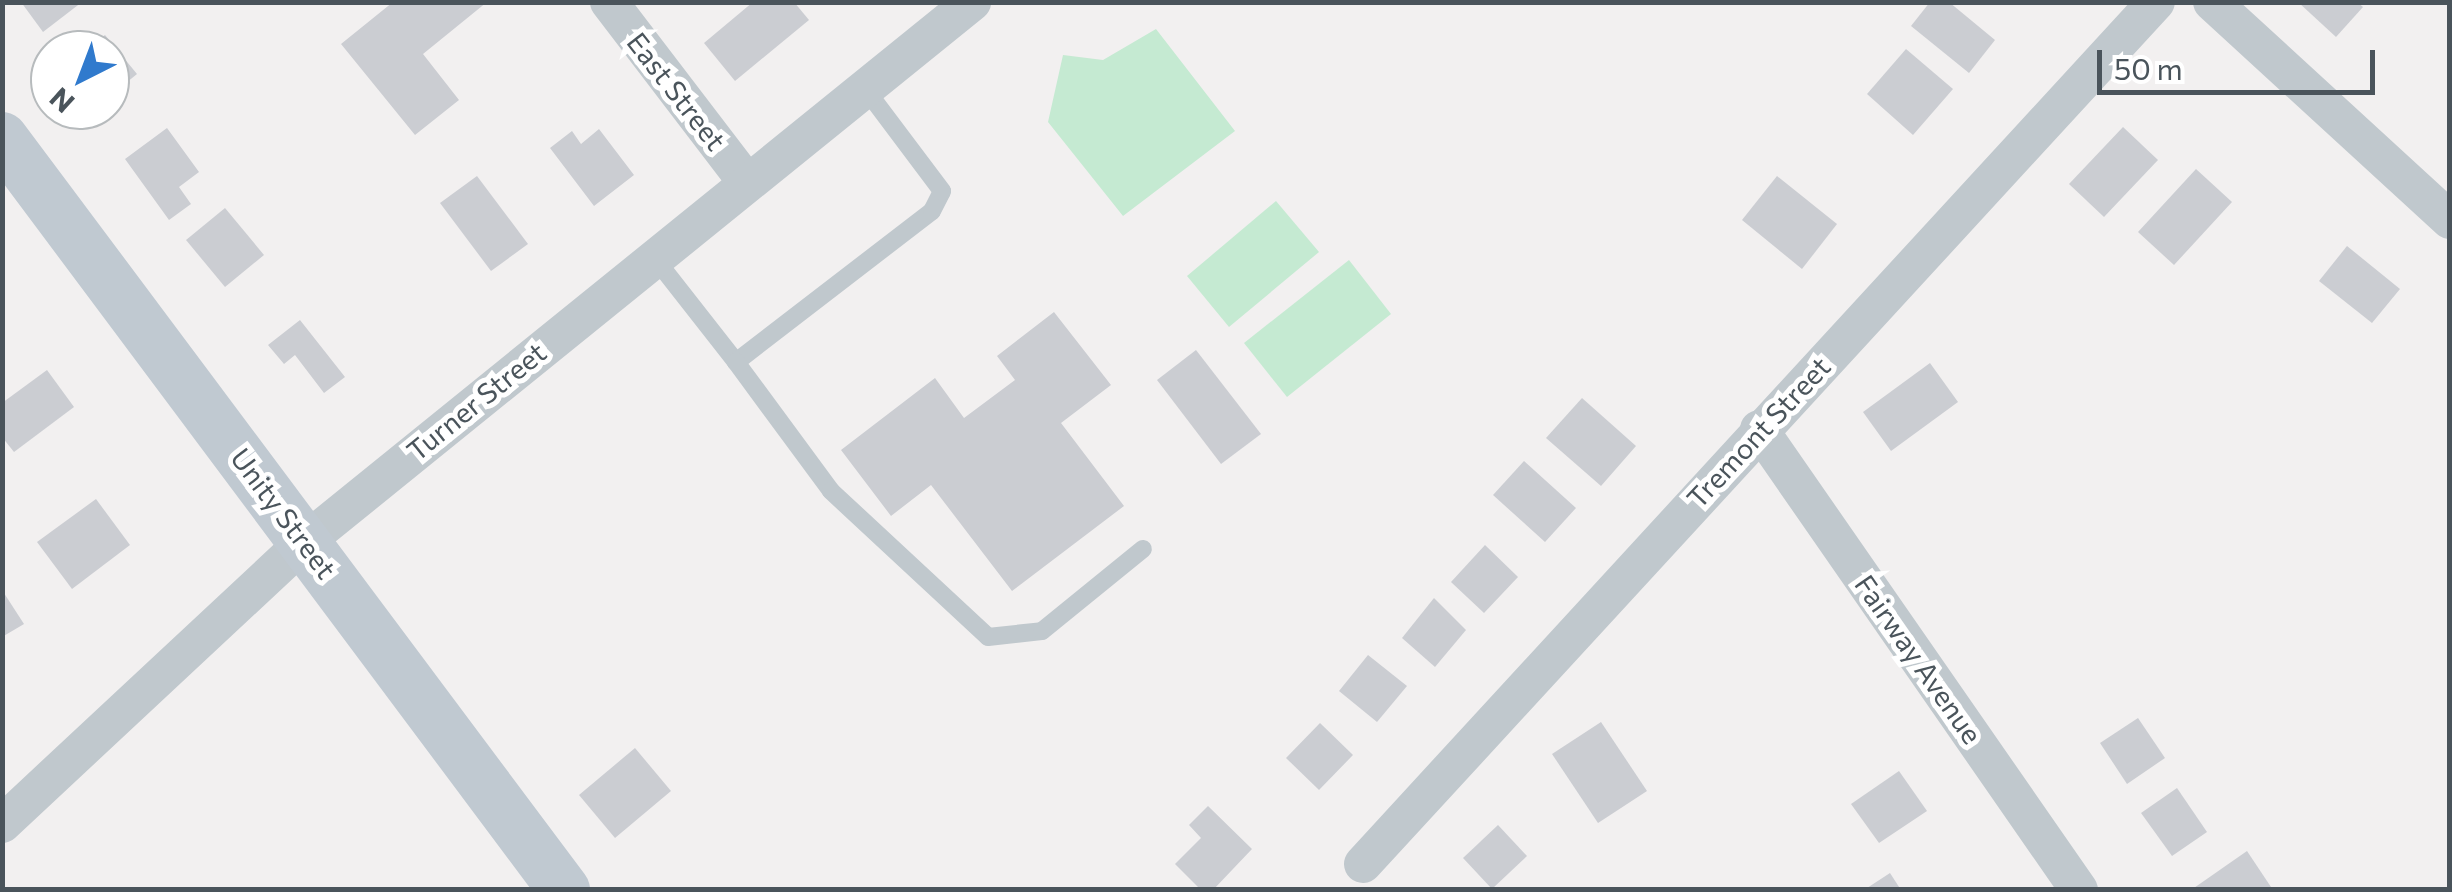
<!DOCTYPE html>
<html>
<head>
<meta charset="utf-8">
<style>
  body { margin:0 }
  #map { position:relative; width:2452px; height:892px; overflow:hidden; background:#f2f0f0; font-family:Commissioner,sans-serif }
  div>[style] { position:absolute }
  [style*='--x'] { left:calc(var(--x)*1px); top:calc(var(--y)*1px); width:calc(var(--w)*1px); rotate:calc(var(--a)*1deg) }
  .green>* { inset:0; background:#c5ead2 }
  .building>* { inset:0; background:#cbcdd2 }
  .lane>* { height:18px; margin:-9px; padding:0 9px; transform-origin:9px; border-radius:9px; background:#c0c8cd }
  .street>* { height:38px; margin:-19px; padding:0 19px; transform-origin:19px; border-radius:19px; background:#c0c8cd }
  .secondary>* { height:52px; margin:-26px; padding:0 26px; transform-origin:26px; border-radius:26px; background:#c0c9d1 }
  span { translate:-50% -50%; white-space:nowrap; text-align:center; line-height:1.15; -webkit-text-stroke:10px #fff; paint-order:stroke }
  .street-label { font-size:28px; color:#4a545b }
  .frame { position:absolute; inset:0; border:5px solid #4a545b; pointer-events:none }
  .north { position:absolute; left:30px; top:30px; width:100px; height:100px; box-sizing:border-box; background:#fff; border:2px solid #b7bbbd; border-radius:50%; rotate:222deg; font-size:28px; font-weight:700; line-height:40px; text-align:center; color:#4a545b }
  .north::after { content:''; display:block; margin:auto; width:35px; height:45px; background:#307acd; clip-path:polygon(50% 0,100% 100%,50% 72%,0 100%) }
  .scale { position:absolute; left:2097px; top:50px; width:278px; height:45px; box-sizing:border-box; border:5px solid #4a545b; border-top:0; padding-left:12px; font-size:30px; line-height:35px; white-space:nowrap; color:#4a545b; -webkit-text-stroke:8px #fff; paint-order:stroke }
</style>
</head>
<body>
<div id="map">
  <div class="green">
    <div style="clip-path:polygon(1156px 29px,1235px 131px,1123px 216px,1048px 122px,1063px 55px,1103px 60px)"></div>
    <div style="clip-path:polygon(1276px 201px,1319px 252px,1229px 327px,1187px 276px)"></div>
    <div style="clip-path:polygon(1349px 260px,1391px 314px,1287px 397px,1244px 343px)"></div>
  </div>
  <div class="building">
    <div style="clip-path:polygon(21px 2px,82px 2px,43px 32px)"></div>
    <div style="clip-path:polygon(393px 2px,487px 2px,423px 54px,459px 100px,415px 135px,341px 44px)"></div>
    <div style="clip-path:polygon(753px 2px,794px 2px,809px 20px,735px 81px,704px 43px)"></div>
    <div style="clip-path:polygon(1930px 2px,1949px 2px,1995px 40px,1969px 73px,1911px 26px)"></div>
    <div style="clip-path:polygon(2298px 2px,2357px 2px,2363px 7px,2336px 37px)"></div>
    <div style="clip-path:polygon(105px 35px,137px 74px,110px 96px,110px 50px,86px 50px)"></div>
    <div style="clip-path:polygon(1906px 49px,1953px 89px,1913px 135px,1867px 94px)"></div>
    <div style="clip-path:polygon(2123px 127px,2158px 160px,2104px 217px,2069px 184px)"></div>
    <div style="clip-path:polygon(167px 128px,199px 172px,179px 187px,191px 204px,169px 220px,125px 159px)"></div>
    <div style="clip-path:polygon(599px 129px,634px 175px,594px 206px,550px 148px,572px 131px,581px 144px)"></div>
    <div style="clip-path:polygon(2196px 169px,2232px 202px,2174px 265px,2138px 232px)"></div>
    <div style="clip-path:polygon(477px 176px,528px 244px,491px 271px,440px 203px)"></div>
    <div style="clip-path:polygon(1777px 176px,1837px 224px,1802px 269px,1742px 220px)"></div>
    <div style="clip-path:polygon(225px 208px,264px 255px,225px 287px,186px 240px)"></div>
    <div style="clip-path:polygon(2347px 246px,2400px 289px,2372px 323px,2319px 281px)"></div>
    <div style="clip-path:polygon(1054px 312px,1111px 385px,1061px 423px,1124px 506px,1012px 591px,931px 485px,891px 516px,841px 450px,935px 378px,964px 418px,1015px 380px,997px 356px)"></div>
    <div style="clip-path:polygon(300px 320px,345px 377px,324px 393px,295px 355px,284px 364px,268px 345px)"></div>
    <div style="clip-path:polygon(1196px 350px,1261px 434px,1221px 464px,1157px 380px)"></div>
    <div style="clip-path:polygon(1930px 363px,1958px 402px,1891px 451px,1863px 412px)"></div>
    <div style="clip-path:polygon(47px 370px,74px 407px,14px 452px,2px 437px,2px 403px)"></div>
    <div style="clip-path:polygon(1582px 398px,1636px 446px,1601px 486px,1546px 438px)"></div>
    <div style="clip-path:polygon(1524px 461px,1576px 508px,1545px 542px,1493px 495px)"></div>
    <div style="clip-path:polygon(96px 499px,130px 545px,72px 589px,37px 542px)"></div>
    <div style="clip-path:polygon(1485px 545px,1518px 577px,1484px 613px,1451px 582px)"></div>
    <div style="clip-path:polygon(2px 590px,24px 624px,2px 637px)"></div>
    <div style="clip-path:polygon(1434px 598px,1466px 630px,1435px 667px,1402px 638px)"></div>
    <div style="clip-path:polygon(1368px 655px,1407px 686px,1377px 722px,1339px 691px)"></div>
    <div style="clip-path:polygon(2138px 718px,2165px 758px,2127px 784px,2100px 743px)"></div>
    <div style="clip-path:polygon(1601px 722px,1647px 791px,1598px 823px,1552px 754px)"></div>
    <div style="clip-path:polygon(1320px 723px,1353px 755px,1319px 790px,1286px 758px)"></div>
    <div style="clip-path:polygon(635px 748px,671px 791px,615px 838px,579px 795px)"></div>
    <div style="clip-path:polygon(1899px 771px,1927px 811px,1879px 843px,1851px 804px)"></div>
    <div style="clip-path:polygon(2177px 788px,2207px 832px,2172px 856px,2141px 813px)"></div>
    <div style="clip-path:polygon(1208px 806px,1252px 849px,1213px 890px,1201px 890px,1175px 864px,1201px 838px,1189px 825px)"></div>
    <div style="clip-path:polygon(1498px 825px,1527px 856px,1492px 889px,1463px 858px)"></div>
    <div style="clip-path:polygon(2247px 851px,2273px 890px,2191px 890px)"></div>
    <div style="clip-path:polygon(1890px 873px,1901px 890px,1864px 890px)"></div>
  </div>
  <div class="lane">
    <div style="--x:653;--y:256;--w:135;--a:51.9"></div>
    <div style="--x:736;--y:362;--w:247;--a:-37.6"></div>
    <div style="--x:932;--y:211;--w:22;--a:-63"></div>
    <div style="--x:942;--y:191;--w:130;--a:-126.9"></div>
    <div style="--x:736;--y:362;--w:160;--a:53.6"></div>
    <div style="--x:831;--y:491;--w:214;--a:42.9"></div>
    <div style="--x:988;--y:637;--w:54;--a:-6.3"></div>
    <div style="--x:1042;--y:631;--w:130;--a:-39.1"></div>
  </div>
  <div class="street">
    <div style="--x:609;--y:2;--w:224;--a:52.6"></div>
    <div style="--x:2212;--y:2;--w:323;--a:42.5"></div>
    <div style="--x:1759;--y:429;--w:561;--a:55.23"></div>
    <div style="--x:2;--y:824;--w:415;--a:-43"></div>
    <div style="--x:306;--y:541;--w:857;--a:-38.98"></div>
    <div style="--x:1363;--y:864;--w:1171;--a:-47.39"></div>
  </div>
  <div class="secondary">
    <div style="--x:2;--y:138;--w:939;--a:53.23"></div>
  </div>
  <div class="street-label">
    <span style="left:677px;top:91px;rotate:52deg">East Street</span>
    <span style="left:476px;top:401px;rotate:-39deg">Turner Street</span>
    <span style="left:1758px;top:432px;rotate:-47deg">Tremont Street</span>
    <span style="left:284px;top:513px;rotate:53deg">Unity Street</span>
    <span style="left:1919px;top:659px;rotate:55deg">Fairway Avenue</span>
  </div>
  <div class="frame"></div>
  <div class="north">N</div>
  <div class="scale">50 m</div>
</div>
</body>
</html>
